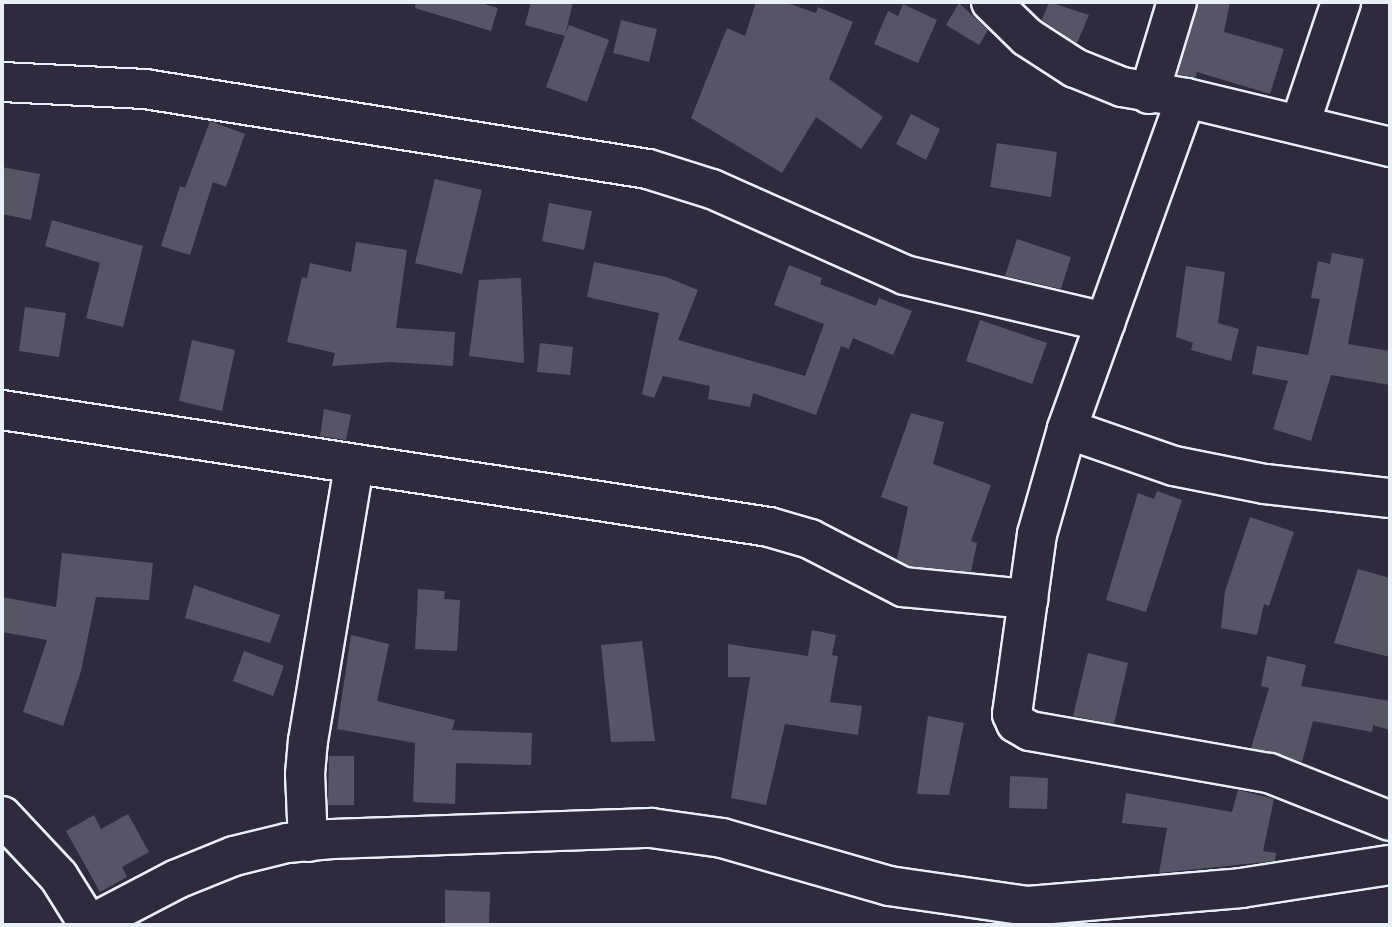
<!DOCTYPE html>
<html>
<head>
<meta charset="utf-8">
<style>
  body { margin:0 }
  #map { position:relative; width:1392px; height:927px; overflow:hidden; background:#2f2a3d; font-family:Mali,sans-serif }
  div>[style] { position:absolute }
  [style*='--x'] { left:calc(var(--x)*1px); top:calc(var(--y)*1px); width:calc(var(--w)*1px); rotate:calc(var(--a)*1deg) }
  .building>* { inset:0; background:#575565 }
  .roads { filter:drop-shadow(2px 0 #e8f1f8) drop-shadow(-2px 0 #e8f1f8) drop-shadow(0 2px #e8f1f8) drop-shadow(0 -2px #e8f1f8) }
  .minor>* { height:38px; margin:-19px; padding:0 19px; transform-origin:19px; border-radius:19px; background:#2f2a3d }
  span { translate:-50% -50%; white-space:nowrap; text-align:center; line-height:1.15; -webkit-text-stroke:5px #2f2a3d; paint-order:stroke }
  .frame { position:absolute; inset:0; border:4px solid #e8f1f8; pointer-events:none }
</style>
</head>
<body>
<div id="map">
  <div class="building">
    <div style="clip-path:polygon(416px 2px,477px 2px,498px 8px,491px 31px,415px 8px)"></div>
    <div style="clip-path:polygon(531px 2px,573px 2px,565px 36px,525px 25px)"></div>
    <div style="clip-path:polygon(756px 2px,784px 2px,816px 13px,818px 7px,853px 22px,829px 79px,883px 117px,861px 149px,816px 117px,782px 173px,691px 118px,727px 28px,745px 36px)"></div>
    <div style="clip-path:polygon(1049px 2px,1089px 15px,1077px 43px,1042px 20px)"></div>
    <div style="clip-path:polygon(1198px 2px,1230px 2px,1224px 32px,1284px 49px,1270px 94px,1197px 72px,1195px 78px,1178px 74px)"></div>
    <div style="clip-path:polygon(959px 3px,988px 30px,979px 45px,946px 25px)"></div>
    <div style="clip-path:polygon(903px 4px,937px 20px,918px 63px,874px 44px,888px 11px,898px 16px)"></div>
    <div style="clip-path:polygon(621px 20px,657px 29px,649px 62px,613px 53px)"></div>
    <div style="clip-path:polygon(569px 25px,609px 40px,587px 102px,546px 87px)"></div>
    <div style="clip-path:polygon(911px 114px,940px 129px,926px 160px,896px 144px)"></div>
    <div style="clip-path:polygon(210px 121px,245px 134px,226px 187px,213px 182px,190px 255px,161px 246px,180px 186px,185px 188px)"></div>
    <div style="clip-path:polygon(997px 143px,1057px 152px,1051px 197px,990px 187px)"></div>
    <div style="clip-path:polygon(2px 167px,40px 174px,31px 220px,2px 214px)"></div>
    <div style="clip-path:polygon(435px 179px,482px 190px,462px 274px,415px 263px)"></div>
    <div style="clip-path:polygon(549px 203px,592px 211px,584px 250px,542px 241px)"></div>
    <div style="clip-path:polygon(52px 220px,143px 246px,123px 327px,86px 318px,100px 263px,45px 246px)"></div>
    <div style="clip-path:polygon(1017px 239px,1071px 257px,1061px 289px,1005px 276px)"></div>
    <div style="clip-path:polygon(356px 242px,407px 250px,396px 328px,455px 332px,453px 366px,391px 362px,332px 366px,335px 353px,287px 342px,302px 277px,307px 278px,310px 263px,351px 272px)"></div>
    <div style="clip-path:polygon(1332px 253px,1364px 259px,1348px 344px,1390px 351px,1390px 385px,1331px 375px,1311px 441px,1273px 429px,1288px 381px,1252px 374px,1257px 346px,1308px 355px,1320px 299px,1311px 298px,1318px 261px,1330px 264px)"></div>
    <div style="clip-path:polygon(594px 262px,666px 277px,698px 290px,678px 340px,805px 376px,824px 324px,774px 305px,789px 265px,822px 278px,820px 284px,876px 306px,879px 298px,912px 311px,893px 355px,853px 338px,849px 349px,841px 346px,816px 415px,753px 393px,750px 407px,708px 399px,710px 386px,663px 376px,654px 398px,642px 394px,659px 313px,587px 297px)"></div>
    <div style="clip-path:polygon(1186px 266px,1225px 272px,1218px 323px,1239px 329px,1231px 361px,1191px 350px,1193px 343px,1176px 337px)"></div>
    <div style="clip-path:polygon(521px 278px,524px 363px,469px 356px,479px 280px)"></div>
    <div style="clip-path:polygon(25px 307px,66px 313px,59px 357px,19px 351px)"></div>
    <div style="clip-path:polygon(980px 320px,1047px 343px,1032px 384px,966px 361px)"></div>
    <div style="clip-path:polygon(192px 340px,235px 350px,222px 411px,179px 401px)"></div>
    <div style="clip-path:polygon(540px 343px,573px 347px,570px 375px,537px 372px)"></div>
    <div style="clip-path:polygon(324px 409px,351px 415px,346px 440px,320px 436px)"></div>
    <div style="clip-path:polygon(911px 413px,944px 422px,933px 464px,991px 485px,971px 541px,977px 543px,971px 572px,909px 566px,897px 559px,908px 507px,881px 497px)"></div>
    <div style="clip-path:polygon(1157px 491px,1182px 500px,1146px 612px,1106px 600px,1138px 493px,1154px 499px)"></div>
    <div style="clip-path:polygon(1250px 517px,1294px 532px,1269px 606px,1264px 604px,1257px 635px,1221px 628px,1225px 591px)"></div>
    <div style="clip-path:polygon(62px 553px,153px 563px,149px 600px,96px 597px,81px 671px,63px 726px,23px 712px,47px 640px,2px 632px,2px 597px,56px 607px)"></div>
    <div style="clip-path:polygon(1358px 569px,1390px 578px,1390px 657px,1334px 643px)"></div>
    <div style="clip-path:polygon(194px 585px,280px 615px,270px 643px,185px 618px)"></div>
    <div style="clip-path:polygon(418px 589px,445px 591px,444px 599px,460px 600px,457px 651px,415px 649px)"></div>
    <div style="clip-path:polygon(812px 630px,836px 635px,832px 655px,838px 656px,830px 702px,862px 706px,858px 735px,785px 724px,766px 805px,731px 798px,750px 677px,728px 677px,728px 644px,808px 656px)"></div>
    <div style="clip-path:polygon(351px 635px,389px 644px,377px 701px,455px 720px,452px 730px,532px 733px,531px 765px,456px 763px,455px 804px,413px 802px,415px 743px,337px 729px)"></div>
    <div style="clip-path:polygon(642px 641px,655px 741px,611px 742px,601px 645px)"></div>
    <div style="clip-path:polygon(244px 651px,284px 666px,273px 696px,233px 681px)"></div>
    <div style="clip-path:polygon(1088px 653px,1128px 663px,1114px 724px,1073px 716px)"></div>
    <div style="clip-path:polygon(1267px 656px,1306px 665px,1301px 686px,1390px 701px,1390px 730px,1373px 725px,1372px 732px,1313px 721px,1302px 762px,1251px 748px,1269px 688px,1261px 686px)"></div>
    <div style="clip-path:polygon(928px 716px,964px 723px,949px 795px,917px 794px)"></div>
    <div style="clip-path:polygon(329px 756px,354px 756px,354px 805px,328px 805px)"></div>
    <div style="clip-path:polygon(1010px 776px,1048px 778px,1047px 809px,1009px 808px)"></div>
    <div style="clip-path:polygon(1238px 790px,1274px 799px,1263px 851px,1276px 853px,1275px 861px,1159px 873px,1167px 828px,1122px 823px,1126px 793px,1232px 812px)"></div>
    <div style="clip-path:polygon(128px 814px,149px 852px,122px 867px,127px 877px,100px 892px,66px 831px,94px 815px,101px 829px)"></div>
    <div style="clip-path:polygon(445px 890px,490px 892px,489px 925px,445px 925px)"></div>
  </div>
  <div class="roads">
    <div class="minor">
      <div style="--x:991;--y:2;--w:50;--a:44.2"></div>
      <div style="--x:1027;--y:37;--w:57;--a:32.9"></div>
      <div style="--x:1075;--y:68;--w:51;--a:22"></div>
      <div style="--x:1122;--y:87;--w:65;--a:9.8"></div>
      <div style="--x:1186;--y:98;--w:210;--a:13.5"></div>
      <div style="--x:2;--y:82;--w:143;--a:2.8"></div>
      <div style="--x:145;--y:89;--w:509;--a:9.04"></div>
      <div style="--x:648;--y:169;--w:67;--a:17.4"></div>
      <div style="--x:712;--y:189;--w:211;--a:24"></div>
      <div style="--x:905;--y:275;--w:206;--a:13.2"></div>
      <div style="--x:1149;--y:94;--w:96;--a:-73.1"></div>
      <div style="--x:1186;--y:98;--w:352;--a:109.8"></div>
      <div style="--x:1067;--y:429;--w:109;--a:105.9"></div>
      <div style="--x:1037;--y:534;--w:182;--a:97.9"></div>
      <div style="--x:1012;--y:714;--w:10;--a:66"></div>
      <div style="--x:1016;--y:723;--w:16;--a:30"></div>
      <div style="--x:1030;--y:731;--w:243;--a:10"></div>
      <div style="--x:1269;--y:773;--w:130;--a:21.6"></div>
      <div style="--x:1300;--y:124;--w:129;--a:-71.4"></div>
      <div style="--x:2;--y:410;--w:776;--a:8.67"></div>
      <div style="--x:769;--y:527;--w:43;--a:16.3"></div>
      <div style="--x:810;--y:539;--w:105;--a:27.3"></div>
      <div style="--x:903;--y:587;--w:126;--a:5.5"></div>
      <div style="--x:1067;--y:429;--w:113;--a:19.1"></div>
      <div style="--x:1174;--y:466;--w:93;--a:11.2"></div>
      <div style="--x:1265;--y:484;--w:126;--a:6.4"></div>
      <div style="--x:2;--y:816;--w:83;--a:46.9"></div>
      <div style="--x:59;--y:877;--w:57;--a:58"></div>
      <div style="--x:89;--y:925;--w:99;--a:-27.6"></div>
      <div style="--x:177;--y:879;--w:61;--a:-22"></div>
      <div style="--x:234;--y:856;--w:55;--a:-13.8"></div>
      <div style="--x:287;--y:843;--w:45;--a:-5.1"></div>
      <div style="--x:332;--y:839;--w:319;--a:-2"></div>
      <div style="--x:651;--y:828;--w:72;--a:8"></div>
      <div style="--x:722;--y:838;--w:174;--a:16"></div>
      <div style="--x:889;--y:886;--w:140;--a:8.2"></div>
      <div style="--x:1028;--y:906;--w:214;--a:-4.8"></div>
      <div style="--x:1241;--y:888;--w:151;--a:-8.8"></div>
      <div style="--x:308;--y:842;--w:68;--a:-92.5"></div>
      <div style="--x:305;--y:774;--w:33;--a:-85"></div>
      <div style="--x:308;--y:741;--w:279;--a:-80.5"></div>
    </div>
  </div>
  <div class="frame"></div>
</div>
</body>
</html>
